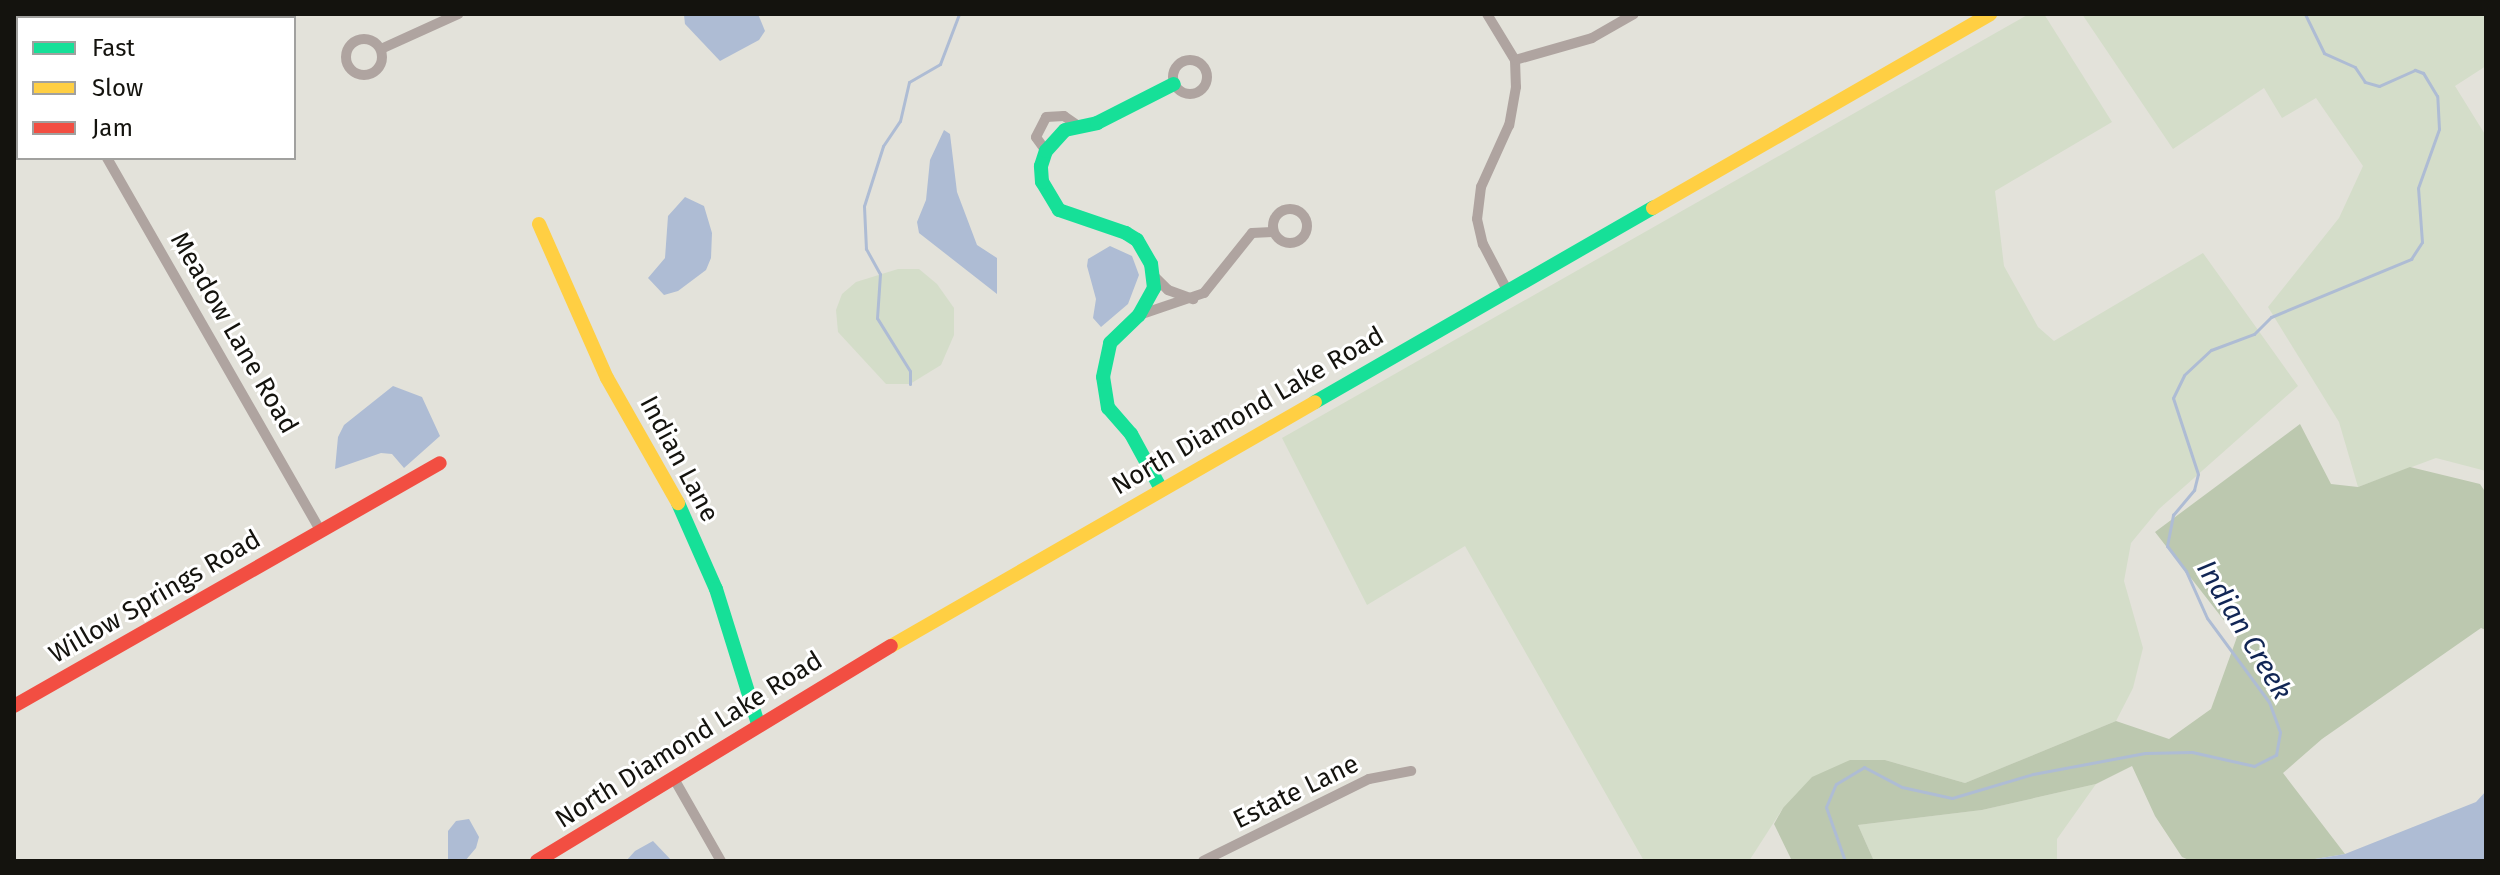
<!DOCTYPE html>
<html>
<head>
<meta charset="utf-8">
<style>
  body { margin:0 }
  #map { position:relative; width:2500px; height:875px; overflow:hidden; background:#e3e2da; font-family:"Fira Sans",sans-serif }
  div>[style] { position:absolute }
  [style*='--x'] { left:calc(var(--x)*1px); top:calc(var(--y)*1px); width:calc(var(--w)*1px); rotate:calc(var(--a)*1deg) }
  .green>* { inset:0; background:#d4ddc9 }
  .forest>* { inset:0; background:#bcc8af }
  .water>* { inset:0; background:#aebcd4 }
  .stream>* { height:3px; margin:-1.5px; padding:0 1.5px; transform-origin:1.5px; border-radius:1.5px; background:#aebcd4 }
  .street>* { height:10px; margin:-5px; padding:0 5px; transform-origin:5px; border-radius:5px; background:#afa4a0 }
  .street>.ring { margin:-5px; padding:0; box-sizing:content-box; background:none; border:10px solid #afa4a0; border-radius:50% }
  .fast>* { height:14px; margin:-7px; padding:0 7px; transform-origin:7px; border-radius:7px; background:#16e098 }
  .slow>* { height:14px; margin:-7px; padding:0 7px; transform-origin:7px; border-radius:7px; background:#ffcf43 }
  .jam>* { height:14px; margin:-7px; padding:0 7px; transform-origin:7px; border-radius:7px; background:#f24e42 }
  span { translate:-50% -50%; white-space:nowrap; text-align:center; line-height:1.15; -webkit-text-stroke:6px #fff; paint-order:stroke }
  .street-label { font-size:26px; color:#14130e }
  .water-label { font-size:28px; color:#112655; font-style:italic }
  .frame { position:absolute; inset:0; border:16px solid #14130e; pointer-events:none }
  .legend { position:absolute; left:16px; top:16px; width:280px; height:144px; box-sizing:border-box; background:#fff; border:2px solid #a1a19f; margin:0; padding:10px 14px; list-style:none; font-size:24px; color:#14130e }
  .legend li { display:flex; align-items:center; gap:16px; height:40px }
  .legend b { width:40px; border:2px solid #a1a19f }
</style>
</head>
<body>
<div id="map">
  <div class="green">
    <div style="clip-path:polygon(2029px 14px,2044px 14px,2112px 122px,1995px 191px,2004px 266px,2038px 327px,2054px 341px,2203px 253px,2298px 386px,2159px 509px,2131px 543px,2124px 581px,2143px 648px,2133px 688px,2116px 721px,1965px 783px,1885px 760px,1783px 808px,1749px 861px,1644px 861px,1465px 546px,1367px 605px,1282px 438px)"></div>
    <div style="clip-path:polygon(2082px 14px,2486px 14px,2486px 66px,2455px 86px,2486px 136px,2486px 471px,2436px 458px,2358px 487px,2339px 422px,2268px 307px,2339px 218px,2363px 166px,2316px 98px,2282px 118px,2264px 88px,2173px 149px)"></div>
    <div style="clip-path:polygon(898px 269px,919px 269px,937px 284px,954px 308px,954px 335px,941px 365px,910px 384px,886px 384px,838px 332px,836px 310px,842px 294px,856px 282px)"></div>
    <div style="clip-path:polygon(2096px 784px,2057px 839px,2057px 861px,1874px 861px,1858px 825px,1982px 810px)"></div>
  </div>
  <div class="forest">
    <div style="clip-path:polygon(2300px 424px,2331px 484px,2358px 487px,2410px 467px,2480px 484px,2486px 493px,2486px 630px,2481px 628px,2322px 739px,2283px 773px,2345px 854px,2303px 861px,2191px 861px,2182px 857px,2155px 816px,2132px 766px,2096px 784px,1982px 810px,1858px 825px,1874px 861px,1792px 861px,1774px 824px,1783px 808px,1812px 777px,1850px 760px,1885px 760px,1965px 783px,2116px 721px,2169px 739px,2211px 709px,2237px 637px,2155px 532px)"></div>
  </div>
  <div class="water">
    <div style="clip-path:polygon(758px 14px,765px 31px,759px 40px,720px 61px,685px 24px,684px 15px)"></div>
    <div style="clip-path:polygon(944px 130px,950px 134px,957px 192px,977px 245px,997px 258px,997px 294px,919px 233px,917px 222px,926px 200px,930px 160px)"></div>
    <div style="clip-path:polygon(685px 197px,704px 206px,712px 233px,711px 258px,706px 270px,678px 291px,664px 295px,648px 278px,665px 258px,668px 216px)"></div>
    <div style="clip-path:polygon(1110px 246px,1132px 256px,1139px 275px,1128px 304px,1101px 327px,1093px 318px,1096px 299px,1087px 266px,1088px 259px)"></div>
    <div style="clip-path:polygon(393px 386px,422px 397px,440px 436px,404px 468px,392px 454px,381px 453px,335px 469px,338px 437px,344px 425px)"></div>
    <div style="clip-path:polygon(2486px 791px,2486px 861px,2303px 861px,2345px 854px,2476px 802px)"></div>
    <div style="clip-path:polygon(469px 819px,479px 837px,476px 848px,465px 861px,448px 861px,448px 831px,456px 821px)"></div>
    <div style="clip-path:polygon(653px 841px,672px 861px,626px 861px,635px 851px)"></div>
  </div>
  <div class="stream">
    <div style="--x:910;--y:384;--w:13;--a:-90"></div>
    <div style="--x:910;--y:371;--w:62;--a:-121.9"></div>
    <div style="--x:877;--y:318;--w:44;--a:-86.1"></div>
    <div style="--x:880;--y:274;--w:29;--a:-119"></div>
    <div style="--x:866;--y:249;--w:43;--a:-92.7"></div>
    <div style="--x:864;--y:206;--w:63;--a:-72.4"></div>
    <div style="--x:883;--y:146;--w:30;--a:-56"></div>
    <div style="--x:900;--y:121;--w:40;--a:-77"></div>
    <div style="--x:909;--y:82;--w:36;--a:-30"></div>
    <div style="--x:940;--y:64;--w:53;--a:-69.2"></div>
    <div style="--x:1845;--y:861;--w:57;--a:-109.4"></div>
    <div style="--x:1826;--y:807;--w:25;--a:-67"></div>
    <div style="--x:1836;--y:784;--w:33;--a:-31"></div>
    <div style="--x:1864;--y:767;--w:43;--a:27.8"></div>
    <div style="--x:1902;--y:787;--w:51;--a:12.4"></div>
    <div style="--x:1952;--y:798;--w:84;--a:-16.5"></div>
    <div style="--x:2033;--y:774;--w:114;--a:-10.6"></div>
    <div style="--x:2145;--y:753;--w:47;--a:-1.2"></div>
    <div style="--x:2192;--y:752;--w:64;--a:12.7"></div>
    <div style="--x:2254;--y:766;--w:25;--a:-27"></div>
    <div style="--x:2276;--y:755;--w:23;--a:-80"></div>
    <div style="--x:2280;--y:732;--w:32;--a:-110"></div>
    <div style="--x:2269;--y:702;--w:104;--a:-126.4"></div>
    <div style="--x:2207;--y:618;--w:51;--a:-114.1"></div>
    <div style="--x:2186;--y:571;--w:31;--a:-127"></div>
    <div style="--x:2167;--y:546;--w:32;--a:-79"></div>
    <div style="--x:2173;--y:515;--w:33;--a:-50"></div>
    <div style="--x:2194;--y:490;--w:16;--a:-76"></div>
    <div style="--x:2198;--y:474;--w:80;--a:-108.2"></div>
    <div style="--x:2173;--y:398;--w:25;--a:-64"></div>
    <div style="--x:2184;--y:375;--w:37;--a:-43"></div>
    <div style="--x:2211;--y:350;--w:46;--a:-20.4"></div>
    <div style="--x:2254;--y:334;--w:24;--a:-45"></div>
    <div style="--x:2271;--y:317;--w:152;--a:-22.5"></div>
    <div style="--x:2411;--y:259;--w:20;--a:-57"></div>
    <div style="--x:2422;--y:242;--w:54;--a:-94.2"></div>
    <div style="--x:2418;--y:188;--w:63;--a:-70.4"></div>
    <div style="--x:2439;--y:129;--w:33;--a:-93"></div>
    <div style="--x:2437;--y:96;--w:27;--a:-121"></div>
    <div style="--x:2423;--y:73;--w:9;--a:-159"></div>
    <div style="--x:2415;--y:70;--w:39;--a:156"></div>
    <div style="--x:2379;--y:86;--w:15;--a:-164"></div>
    <div style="--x:2365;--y:82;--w:18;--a:-124"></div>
    <div style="--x:2355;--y:67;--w:34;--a:-156"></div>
    <div style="--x:2324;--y:53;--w:43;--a:-116"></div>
  </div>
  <div class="street">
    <div style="--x:21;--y:14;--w:5;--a:53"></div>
    <div style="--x:1487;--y:14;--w:54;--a:58.7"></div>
    <div style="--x:1515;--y:60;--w:27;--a:88"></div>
    <div style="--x:1516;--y:87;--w:39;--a:100"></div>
    <div style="--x:1509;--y:125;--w:68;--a:114.3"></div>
    <div style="--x:1481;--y:187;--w:32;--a:97"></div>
    <div style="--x:1477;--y:219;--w:26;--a:77"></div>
    <div style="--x:1483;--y:244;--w:52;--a:62.4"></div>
    <div class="ring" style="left:346px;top:39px;width:26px;height:26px"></div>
    <div style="--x:381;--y:49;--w:85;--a:-24.4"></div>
    <div class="ring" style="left:1173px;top:60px;width:24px;height:24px"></div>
    <div style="--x:1515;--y:60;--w:80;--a:-15.9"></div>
    <div style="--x:1592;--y:38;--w:48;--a:-29.7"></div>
    <div style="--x:1046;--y:151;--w:17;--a:-126"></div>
    <div style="--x:1036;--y:137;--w:22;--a:-63"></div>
    <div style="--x:1046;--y:117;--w:18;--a:-3"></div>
    <div style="--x:1064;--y:116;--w:19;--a:35"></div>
    <div style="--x:107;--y:158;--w:429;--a:60.2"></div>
    <div class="ring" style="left:1273px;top:209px;width:24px;height:24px"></div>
    <div style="--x:1154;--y:276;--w:20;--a:45"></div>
    <div style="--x:1168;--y:290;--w:27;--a:20"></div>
    <div style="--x:1139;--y:315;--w:69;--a:-18.7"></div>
    <div style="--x:1204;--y:293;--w:77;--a:-51.3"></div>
    <div style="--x:1252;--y:233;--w:21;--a:-3"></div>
    <div style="--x:673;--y:777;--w:97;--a:60.3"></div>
    <div style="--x:1203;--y:861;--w:185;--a:-26.3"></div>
    <div style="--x:1369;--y:779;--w:43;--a:-10.8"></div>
  </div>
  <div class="fast">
    <div style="--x:1315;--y:402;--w:390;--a:-29.9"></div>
    <div style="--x:1161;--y:489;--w:63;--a:-118.6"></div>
    <div style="--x:1131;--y:434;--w:35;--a:-131"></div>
    <div style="--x:1108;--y:408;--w:31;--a:-99"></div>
    <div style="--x:1103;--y:377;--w:35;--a:-78"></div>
    <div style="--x:1110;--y:343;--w:40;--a:-44"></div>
    <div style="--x:1139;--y:315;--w:31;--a:-61"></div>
    <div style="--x:1154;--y:288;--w:24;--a:-97"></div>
    <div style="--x:1151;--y:264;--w:28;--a:-120"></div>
    <div style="--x:1137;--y:240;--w:13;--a:-148"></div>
    <div style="--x:1126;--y:233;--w:71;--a:-161.1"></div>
    <div style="--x:1059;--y:210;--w:33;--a:-121"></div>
    <div style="--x:1042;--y:182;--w:16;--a:-94"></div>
    <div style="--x:1041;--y:166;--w:16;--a:-72"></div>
    <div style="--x:1046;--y:151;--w:28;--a:-48"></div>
    <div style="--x:1065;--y:130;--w:33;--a:-12"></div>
    <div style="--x:1097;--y:123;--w:86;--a:-26.9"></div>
    <div style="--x:678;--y:503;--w:94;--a:66.2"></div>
    <div style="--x:716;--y:589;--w:141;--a:72.7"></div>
  </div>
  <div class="slow">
    <div style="--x:1653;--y:208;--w:389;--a:-29.9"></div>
    <div style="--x:539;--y:224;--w:168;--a:66.2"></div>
    <div style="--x:607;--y:378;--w:144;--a:60.4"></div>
    <div style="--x:891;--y:646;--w:489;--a:-29.9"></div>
  </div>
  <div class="jam">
    <div style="--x:14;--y:706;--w:490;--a:-29.7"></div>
    <div style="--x:537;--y:861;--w:414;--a:-31.3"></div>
  </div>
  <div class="street-label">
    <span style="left:234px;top:333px;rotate:60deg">Meadow Lane Road</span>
    <span style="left:1248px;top:411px;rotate:-30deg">North Diamond Lake Road</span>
    <span style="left:679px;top:459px;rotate:62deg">Indian Lane</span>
    <span style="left:155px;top:597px;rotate:-30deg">Willow Springs Road</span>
    <span style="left:689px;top:740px;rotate:-32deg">North Diamond Lake Road</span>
    <span style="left:1296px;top:792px;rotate:-26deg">Estate Lane</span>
  </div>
  <div class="water-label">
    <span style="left:2244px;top:630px;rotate:59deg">Indian Creek</span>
  </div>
  <div class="frame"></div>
  <ul class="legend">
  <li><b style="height:10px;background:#16e098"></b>Fast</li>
  <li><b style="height:10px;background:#ffcf43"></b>Slow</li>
  <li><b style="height:10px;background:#f24e42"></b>Jam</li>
  </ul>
</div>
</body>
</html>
